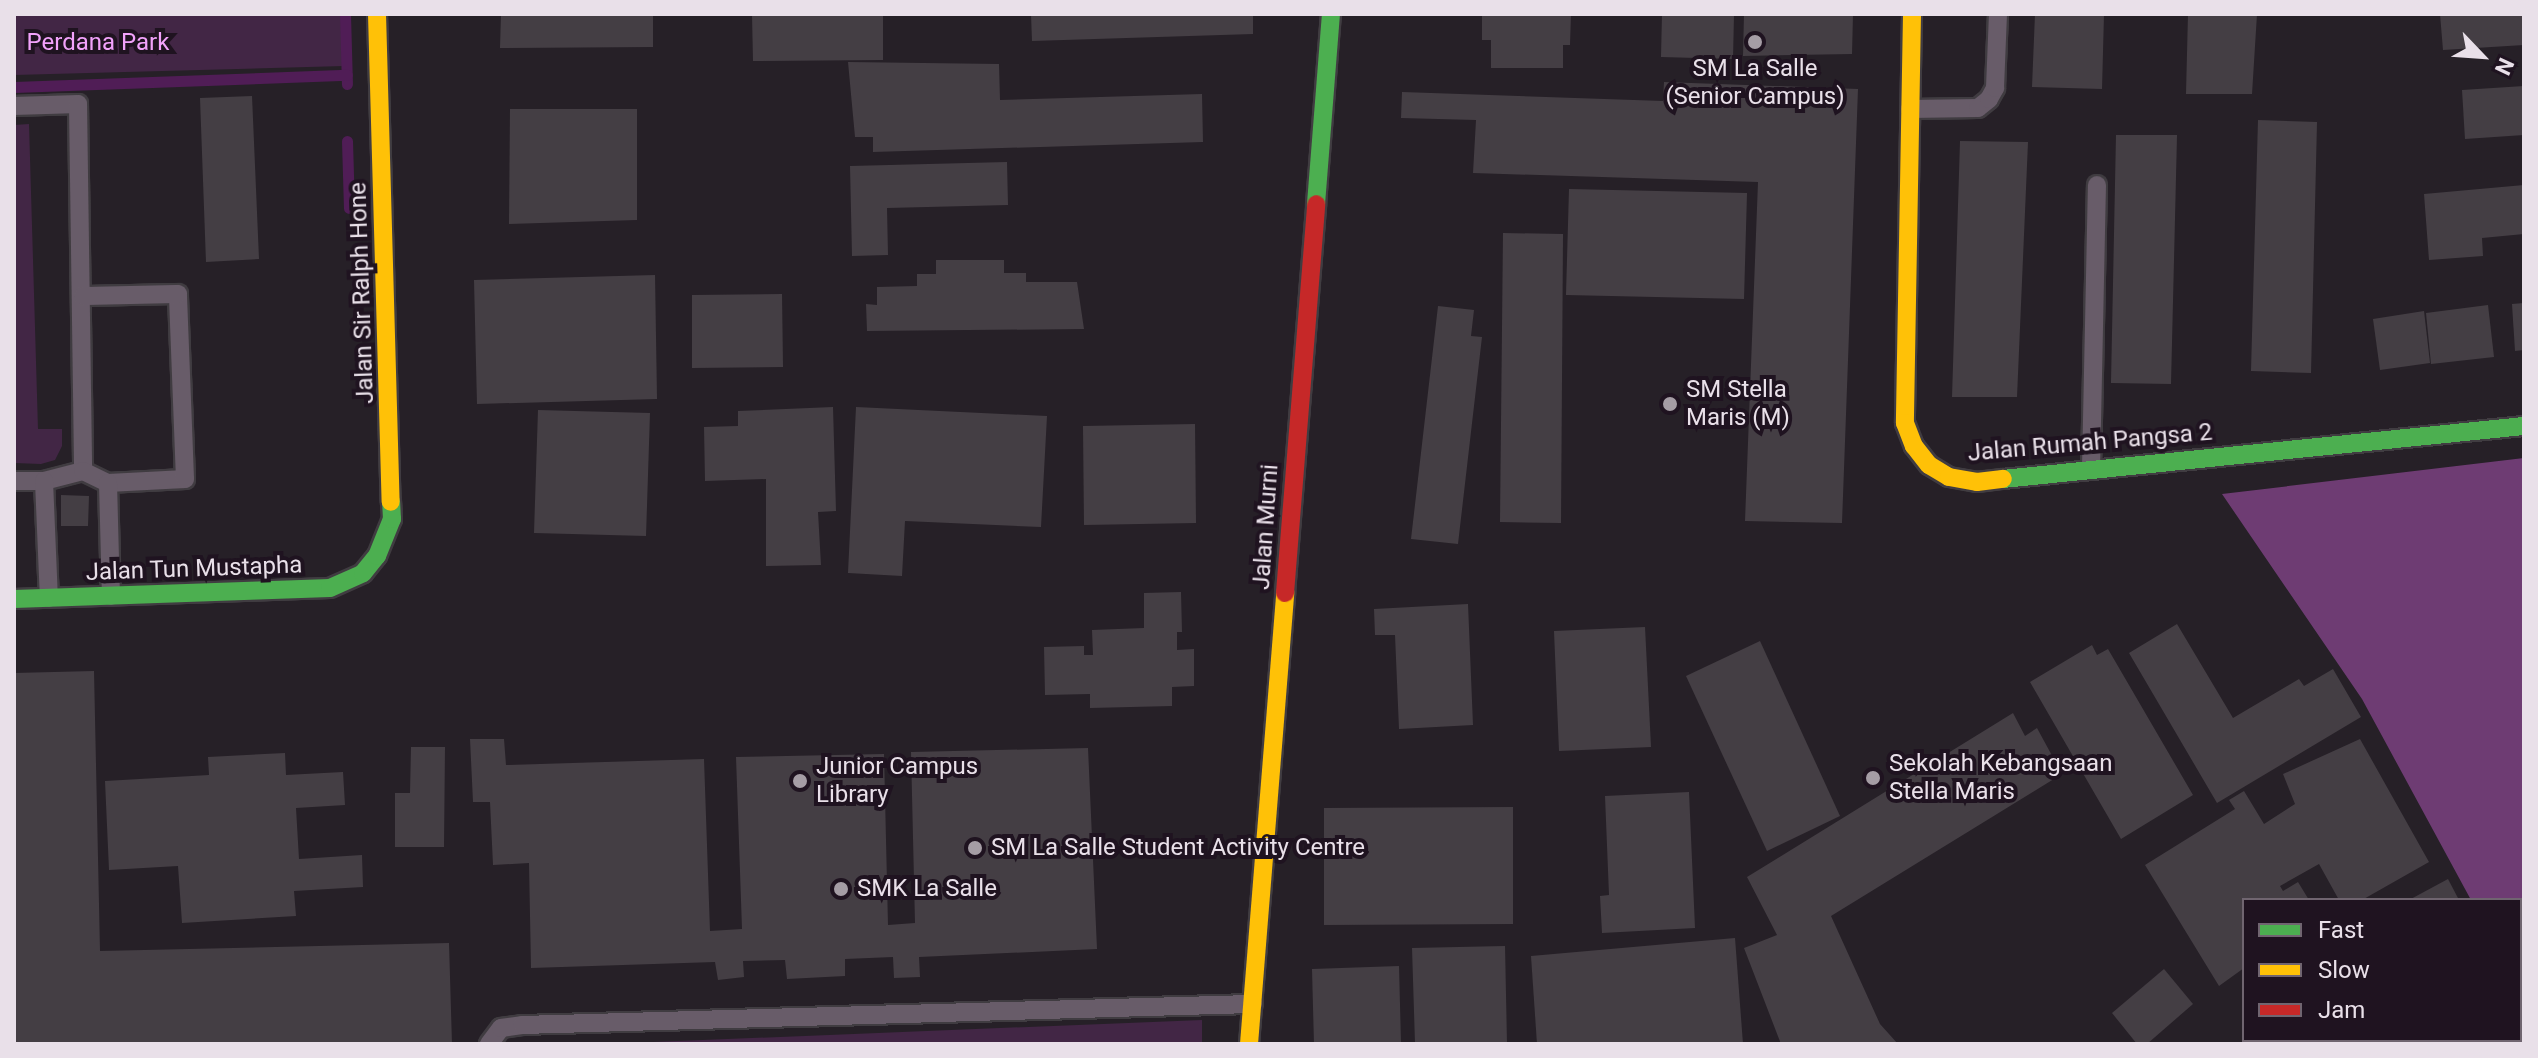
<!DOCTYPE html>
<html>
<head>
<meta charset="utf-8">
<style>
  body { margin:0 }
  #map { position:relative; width:2538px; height:1058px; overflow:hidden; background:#262027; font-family:Roboto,sans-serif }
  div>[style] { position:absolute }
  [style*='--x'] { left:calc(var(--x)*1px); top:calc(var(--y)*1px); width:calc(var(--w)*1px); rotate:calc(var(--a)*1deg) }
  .green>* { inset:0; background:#422645 }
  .forest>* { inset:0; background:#6e3c73 }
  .stream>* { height:11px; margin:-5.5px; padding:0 5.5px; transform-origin:5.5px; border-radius:5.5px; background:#501d56 }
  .building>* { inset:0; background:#443e44 }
  .roads { filter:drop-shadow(2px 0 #403c41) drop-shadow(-2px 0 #403c41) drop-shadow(0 2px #403c41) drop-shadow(0 -2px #403c41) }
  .lane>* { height:18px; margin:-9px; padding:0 9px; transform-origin:9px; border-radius:9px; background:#685c69 }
  .fast>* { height:18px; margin:-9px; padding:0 9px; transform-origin:9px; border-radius:9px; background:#4caf50 }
  .slow>* { height:18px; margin:-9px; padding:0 9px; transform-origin:9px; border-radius:9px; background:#ffc107 }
  .jam>* { height:18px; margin:-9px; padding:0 9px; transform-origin:9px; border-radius:9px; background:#c62828 }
  .dots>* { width:22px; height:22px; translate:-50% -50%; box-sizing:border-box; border:4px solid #1f1320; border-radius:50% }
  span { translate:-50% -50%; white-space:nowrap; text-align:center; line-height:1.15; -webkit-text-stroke:8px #1f1320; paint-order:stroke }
  .park-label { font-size:24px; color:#f2a2fb }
  .poi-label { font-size:24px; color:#e9e0e9 }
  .left { translate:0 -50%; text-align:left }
  .street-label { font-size:24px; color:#e9e0e9 }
  .frame { position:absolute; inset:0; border:16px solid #e9e0e9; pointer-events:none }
  .legend { position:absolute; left:2242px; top:898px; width:280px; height:144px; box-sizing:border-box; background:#1f1320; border:2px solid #706570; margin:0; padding:10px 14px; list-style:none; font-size:24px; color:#e9e0e9 }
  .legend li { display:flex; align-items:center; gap:16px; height:40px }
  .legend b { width:40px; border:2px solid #706570 }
  .north { position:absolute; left:2442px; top:16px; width:80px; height:80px; -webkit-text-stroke:6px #1f1320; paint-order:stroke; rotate:115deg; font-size:22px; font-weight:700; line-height:32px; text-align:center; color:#e9e0e9 }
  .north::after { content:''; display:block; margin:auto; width:28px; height:36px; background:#e9e0e9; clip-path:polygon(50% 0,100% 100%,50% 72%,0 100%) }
</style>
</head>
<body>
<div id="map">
  <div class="green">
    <div style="clip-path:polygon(14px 14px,342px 14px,344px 66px,14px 75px)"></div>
    <div style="clip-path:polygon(29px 124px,38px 429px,62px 429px,62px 446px,55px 460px,41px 464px,14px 463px,14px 125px)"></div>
    <div style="clip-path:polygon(1202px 1020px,1202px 1044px,603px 1044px)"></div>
  </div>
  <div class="forest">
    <div style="clip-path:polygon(2524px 458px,2524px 997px,2520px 989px,2520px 900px,2471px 900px,2362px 699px,2222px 494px)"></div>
  </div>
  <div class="stream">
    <div style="--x:345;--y:14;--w:70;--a:88.4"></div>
    <div style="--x:14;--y:87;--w:333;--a:-2.1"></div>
    <div style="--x:347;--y:141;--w:67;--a:88.3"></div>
    <div style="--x:2510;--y:1044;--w:8;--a:-30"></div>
  </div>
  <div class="building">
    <div style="clip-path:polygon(501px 14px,653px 14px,653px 47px,500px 48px)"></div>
    <div style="clip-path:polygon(752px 14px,883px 14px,883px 60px,753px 61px)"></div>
    <div style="clip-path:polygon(1031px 14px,1253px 14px,1253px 34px,1032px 41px)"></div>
    <div style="clip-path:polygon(1482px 14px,1571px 14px,1570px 45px,1563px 45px,1563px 68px,1491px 68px,1491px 40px,1482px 40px)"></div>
    <div style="clip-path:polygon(1662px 14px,1734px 14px,1733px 59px,1661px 57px)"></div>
    <div style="clip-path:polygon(1744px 14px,1853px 14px,1852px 54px,1743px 56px)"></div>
    <div style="clip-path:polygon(2035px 14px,2104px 14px,2102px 89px,2032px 87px)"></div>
    <div style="clip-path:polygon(2188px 14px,2257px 14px,2252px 94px,2186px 94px)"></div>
    <div style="clip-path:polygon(2440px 14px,2524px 14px,2524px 45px,2443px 50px)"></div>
    <div style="clip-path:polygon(848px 62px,999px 64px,1000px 100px,1202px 94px,1203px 142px,873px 152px,873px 137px,855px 137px)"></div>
    <div style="clip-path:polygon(1664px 82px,1858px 89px,1842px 523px,1745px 521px,1758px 182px,1473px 173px,1476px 120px,1401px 118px,1402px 92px,1663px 101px)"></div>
    <div style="clip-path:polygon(2524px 86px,2524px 135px,2465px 139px,2462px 90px)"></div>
    <div style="clip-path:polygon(252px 96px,259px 259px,206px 262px,200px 98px)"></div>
    <div style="clip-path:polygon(510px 109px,637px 109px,637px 220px,509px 224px)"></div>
    <div style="clip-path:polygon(2258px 120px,2317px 122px,2311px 373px,2251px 371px)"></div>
    <div style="clip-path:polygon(2116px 135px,2177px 135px,2171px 384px,2111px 383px)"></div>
    <div style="clip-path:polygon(1960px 141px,2028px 142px,2017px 397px,1952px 397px)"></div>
    <div style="clip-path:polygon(1007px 162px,1008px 205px,887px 208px,888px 255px,852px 256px,850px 166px)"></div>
    <div style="clip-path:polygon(2524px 185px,2524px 234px,2482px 238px,2483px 256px,2429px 260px,2424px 194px)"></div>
    <div style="clip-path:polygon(1569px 189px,1747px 193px,1744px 299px,1566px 295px)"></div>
    <div style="clip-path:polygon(1503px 233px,1563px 234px,1561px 523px,1500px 522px)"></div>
    <div style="clip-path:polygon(936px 260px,1004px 260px,1004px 273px,1026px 273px,1026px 282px,1077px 282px,1084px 329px,867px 331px,866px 304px,877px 305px,877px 287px,917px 286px,917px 274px,936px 274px)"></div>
    <div style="clip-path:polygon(655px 275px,657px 399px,477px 404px,474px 280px)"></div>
    <div style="clip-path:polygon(782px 294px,783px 367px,692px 368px,692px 295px)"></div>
    <div style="clip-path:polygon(2524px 303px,2524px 350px,2515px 351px,2512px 304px)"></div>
    <div style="clip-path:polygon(2488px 305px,2494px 357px,2431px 364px,2426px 313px)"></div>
    <div style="clip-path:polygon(1438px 306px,1474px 310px,1471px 336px,1482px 337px,1458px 544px,1411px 539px)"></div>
    <div style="clip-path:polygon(2424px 311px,2430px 363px,2380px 370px,2373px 319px)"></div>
    <div style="clip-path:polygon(833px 407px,836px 511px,818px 512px,821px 565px,766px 566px,766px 479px,705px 481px,704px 427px,738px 426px,738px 411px)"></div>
    <div style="clip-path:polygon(856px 407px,1047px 416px,1041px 527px,905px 521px,902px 576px,848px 573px)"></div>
    <div style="clip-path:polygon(538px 410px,650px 413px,646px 536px,534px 533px)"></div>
    <div style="clip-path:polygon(1195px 424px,1196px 523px,1084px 525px,1083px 426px)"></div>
    <div style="clip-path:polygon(61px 495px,89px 496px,88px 526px,61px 526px)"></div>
    <div style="clip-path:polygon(1181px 592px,1182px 632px,1177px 632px,1177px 650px,1194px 649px,1194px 686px,1172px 687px,1172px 706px,1090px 708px,1090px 694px,1045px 695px,1044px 647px,1084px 646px,1084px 655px,1093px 655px,1092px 630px,1144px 628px,1144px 593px)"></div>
    <div style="clip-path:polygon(1468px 604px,1473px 725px,1399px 729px,1395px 635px,1375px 635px,1374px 609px)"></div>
    <div style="clip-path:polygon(2177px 624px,2233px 718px,2299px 679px,2304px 686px,2333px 669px,2361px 717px,2217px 803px,2129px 653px)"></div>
    <div style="clip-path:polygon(1645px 627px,1651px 747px,1559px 751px,1554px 631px)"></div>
    <div style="clip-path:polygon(1760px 641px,1840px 816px,1767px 851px,1686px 676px)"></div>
    <div style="clip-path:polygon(2092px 645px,2097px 655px,2108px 649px,2193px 795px,2121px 839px,2030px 682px)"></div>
    <div style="clip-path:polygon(94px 671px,100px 951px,449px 943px,452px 1044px,14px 1044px,14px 673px)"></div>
    <div style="clip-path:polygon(2013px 713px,2025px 736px,2037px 728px,2062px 774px,1831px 916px,1880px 1024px,1898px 1044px,1781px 1044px,1744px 948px,1777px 935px,1747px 877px)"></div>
    <div style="clip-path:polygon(470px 739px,504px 739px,506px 765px,704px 759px,710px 931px,742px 929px,736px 757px,884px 754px,888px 925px,915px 923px,911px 752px,1088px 748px,1097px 949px,919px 957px,920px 977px,894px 978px,893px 957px,845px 959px,845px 976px,787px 979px,785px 960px,743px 961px,744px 977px,718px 980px,715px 962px,531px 968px,529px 863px,493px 865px,490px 802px,473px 802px)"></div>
    <div style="clip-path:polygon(2360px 739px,2429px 862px,2362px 900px,2339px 900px,2319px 864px,2280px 886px,2283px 891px,2298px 882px,2309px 900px,2244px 900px,2244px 968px,2219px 986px,2145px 865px,2235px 809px,2229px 800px,2244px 791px,2264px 824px,2295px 804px,2283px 774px)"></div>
    <div style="clip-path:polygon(411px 747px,445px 747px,444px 847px,395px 847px,395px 793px,410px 793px)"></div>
    <div style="clip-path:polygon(285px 753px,286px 775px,343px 772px,345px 805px,296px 808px,299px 859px,362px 855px,363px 887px,294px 891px,296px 916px,182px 923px,178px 866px,109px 870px,105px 781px,209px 775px,208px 757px)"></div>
    <div style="clip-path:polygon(1689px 792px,1695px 928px,1602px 933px,1600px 896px,1609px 895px,1605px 796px)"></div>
    <div style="clip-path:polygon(1513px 807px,1513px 924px,1324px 925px,1324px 808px)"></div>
    <div style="clip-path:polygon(2448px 879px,2459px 900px,2409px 900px)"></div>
    <div style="clip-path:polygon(1735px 938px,1743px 1044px,1537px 1044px,1531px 956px)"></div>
    <div style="clip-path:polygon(1505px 946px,1507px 1044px,1415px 1044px,1412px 948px)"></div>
    <div style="clip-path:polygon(1399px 966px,1401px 1044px,1314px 1044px,1312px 969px)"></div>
    <div style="clip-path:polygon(2164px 969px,2193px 1004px,2147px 1044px,2137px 1044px,2112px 1013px)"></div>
    <div style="clip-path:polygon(2454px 1040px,2500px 1040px,2493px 1044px,2457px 1044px)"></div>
  </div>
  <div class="roads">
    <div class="lane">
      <div style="--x:14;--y:106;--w:64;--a:-1.8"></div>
      <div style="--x:78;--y:104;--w:367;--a:89.2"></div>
      <div style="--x:1910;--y:109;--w:68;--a:-0.8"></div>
      <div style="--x:1978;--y:108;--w:14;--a:-39"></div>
      <div style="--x:1989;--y:99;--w:13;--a:-61"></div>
      <div style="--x:1995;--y:88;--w:74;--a:-87.7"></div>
      <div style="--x:2091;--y:469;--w:284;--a:-88.8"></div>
      <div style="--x:14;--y:481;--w:30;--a:0"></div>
      <div style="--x:44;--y:481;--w:40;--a:-14.4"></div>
      <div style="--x:83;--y:471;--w:28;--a:26"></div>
      <div style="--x:108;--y:483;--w:77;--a:-3"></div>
      <div style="--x:185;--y:479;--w:185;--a:-92.2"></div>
      <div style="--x:178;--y:294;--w:95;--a:178.8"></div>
      <div style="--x:44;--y:481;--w:117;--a:87.6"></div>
      <div style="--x:108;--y:483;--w:113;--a:88.5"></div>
      <div style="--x:489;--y:1044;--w:20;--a:-53"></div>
      <div style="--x:501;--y:1028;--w:21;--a:-8"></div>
      <div style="--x:522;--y:1025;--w:731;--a:-1.65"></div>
    </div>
    <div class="fast">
      <div style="--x:1316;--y:204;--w:191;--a:-85.5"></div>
      <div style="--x:2003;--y:479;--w:524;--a:-5.81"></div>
      <div style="--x:14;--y:599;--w:316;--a:-2"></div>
      <div style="--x:330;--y:588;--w:36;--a:-24"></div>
      <div style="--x:363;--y:573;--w:22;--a:-51"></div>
      <div style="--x:377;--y:556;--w:40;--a:-68"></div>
      <div style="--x:392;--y:519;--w:17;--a:-93"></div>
    </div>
    <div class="slow">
      <div style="--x:377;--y:14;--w:488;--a:88.4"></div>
      <div style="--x:1912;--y:14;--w:409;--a:91"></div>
      <div style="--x:1905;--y:423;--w:25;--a:69"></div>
      <div style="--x:1914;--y:446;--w:24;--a:52"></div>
      <div style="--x:1929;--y:465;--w:23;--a:31"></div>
      <div style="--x:1949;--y:477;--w:28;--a:10"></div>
      <div style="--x:1977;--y:482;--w:26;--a:-7"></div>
      <div style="--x:1249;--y:1044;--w:452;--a:-85.4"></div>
    </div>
    <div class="jam">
      <div style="--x:1285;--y:593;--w:390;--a:-85.4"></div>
    </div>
  </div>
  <div class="dots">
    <div style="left:1755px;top:42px;background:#a59da5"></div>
    <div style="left:1670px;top:404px;background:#a59da5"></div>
    <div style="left:1873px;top:778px;background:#a59da5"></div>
    <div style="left:800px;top:781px;background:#a59da5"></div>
    <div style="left:975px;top:848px;background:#a59da5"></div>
    <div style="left:841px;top:889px;background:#a59da5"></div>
  </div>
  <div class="park-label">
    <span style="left:98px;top:43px">Perdana Park</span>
  </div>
  <div class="poi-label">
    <span style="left:1755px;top:83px">SM La Salle<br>(Senior Campus)</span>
    <span class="left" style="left:1686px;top:404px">SM Stella<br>Maris (M)</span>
    <span class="left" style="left:1889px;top:778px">Sekolah Kebangsaan<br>Stella Maris</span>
    <span class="left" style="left:816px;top:781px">Junior Campus<br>Library</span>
    <span class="left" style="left:991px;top:848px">SM La Salle Student Activity Centre</span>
    <span class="left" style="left:857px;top:889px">SMK La Salle</span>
  </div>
  <div class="street-label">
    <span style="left:362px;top:293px;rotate:-92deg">Jalan Sir Ralph Hone</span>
    <span style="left:2090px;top:443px;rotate:-5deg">Jalan Rumah Pangsa 2</span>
    <span style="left:1266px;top:527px;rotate:-86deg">Jalan Murni</span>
    <span style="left:194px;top:569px;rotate:-2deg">Jalan Tun Mustapha</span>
  </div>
  <div class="frame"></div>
  <ul class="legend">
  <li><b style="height:10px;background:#4caf50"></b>Fast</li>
  <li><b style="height:10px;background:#ffc107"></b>Slow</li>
  <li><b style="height:10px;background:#c62828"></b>Jam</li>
  </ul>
  <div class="north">N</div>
</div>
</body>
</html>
